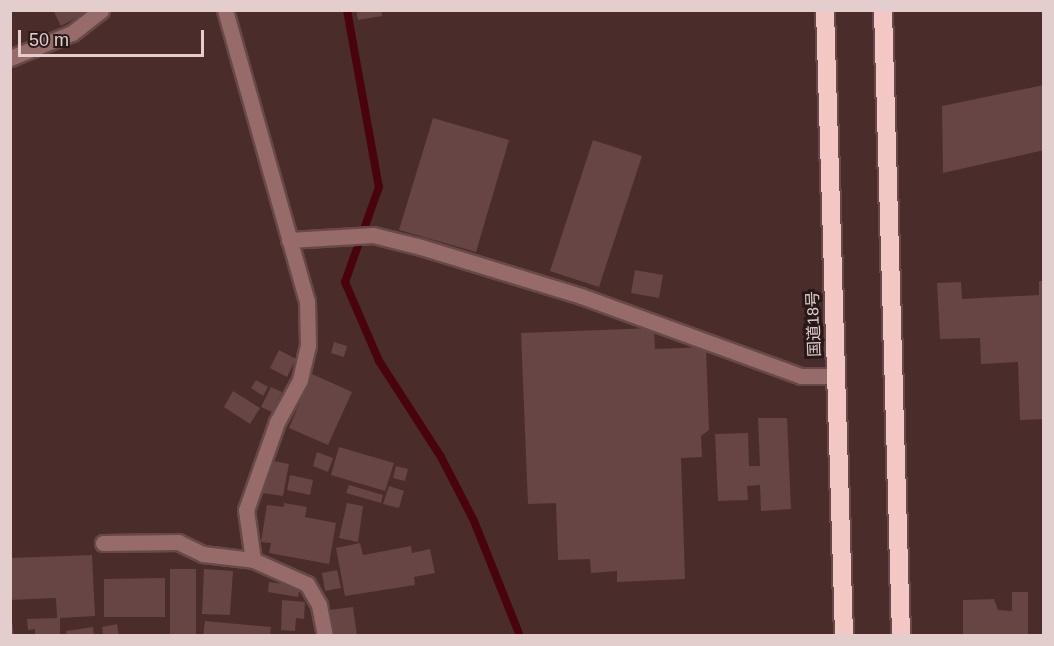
<!DOCTYPE html>
<html>
<head>
<meta charset="utf-8">
<style>
  body { margin:0 }
  #map { position:relative; width:1054px; height:646px; overflow:hidden; background:#4a2c2b; font-family:Helvetica,"Noto Sans JP",sans-serif }
  div>[style] { position:absolute }
  [style*='--x'] { left:calc(var(--x)*1px); top:calc(var(--y)*1px); width:calc(var(--w)*1px); rotate:calc(var(--a)*1deg) }
  .stream>* { height:8px; margin:-4px; padding:0 4px; transform-origin:4px; border-radius:4px; background:#49030c }
  .building>* { inset:0; background:#664544 }
  .roads { filter:drop-shadow(2px 0 #664948) drop-shadow(-2px 0 #664948) drop-shadow(0 2px #664948) drop-shadow(0 -2px #664948) }
  .minor>* { height:15px; margin:-7.5px; padding:0 7.5px; transform-origin:7.5px; border-radius:7.5px; background:#966b69 }
  .highway>* { height:18px; margin:-9px; padding:0 9px; transform-origin:9px; border-radius:9px; background:#f2c7c4 }
  span { translate:-50% -50%; white-space:nowrap; text-align:center; line-height:1.15; -webkit-text-stroke:6px #271918; paint-order:stroke }
  .street-label { font-size:16px; color:#e3cecd }
  .frame { position:absolute; inset:0; border:12px solid #e3cecd; pointer-events:none }
  .scale { position:absolute; left:18px; top:30px; width:186px; height:27px; box-sizing:border-box; border:3px solid #e3cecd; border-top:0; padding-left:8px; font-size:18px; line-height:21px; white-space:nowrap; color:#e3cecd; -webkit-text-stroke:4px #271918; paint-order:stroke }
</style>
</head>
<body>
<div id="map">
  <div class="stream">
    <div style="--x:347;--y:10;--w:180;--a:79.8"></div>
    <div style="--x:379;--y:187;--w:101;--a:109.7"></div>
    <div style="--x:345;--y:282;--w:86;--a:66.7"></div>
    <div style="--x:379;--y:361;--w:114;--a:57.1"></div>
    <div style="--x:441;--y:457;--w:72;--a:62.7"></div>
    <div style="--x:474;--y:521;--w:124;--a:68.2"></div>
  </div>
  <div class="building">
    <div style="clip-path:polygon(53px 10px,90px 10px,61px 26px)"></div>
    <div style="clip-path:polygon(356px 10px,381px 10px,382px 16px,358px 20px)"></div>
    <div style="clip-path:polygon(1044px 85px,1044px 150px,943px 173px,942px 106px)"></div>
    <div style="clip-path:polygon(433px 118px,509px 140px,476px 252px,399px 230px)"></div>
    <div style="clip-path:polygon(593px 140px,642px 156px,599px 287px,550px 271px)"></div>
    <div style="clip-path:polygon(635px 270px,663px 275px,659px 298px,631px 293px)"></div>
    <div style="clip-path:polygon(1039px 281px,1044px 281px,1044px 419px,1020px 420px,1018px 362px,981px 364px,980px 338px,940px 339px,937px 283px,961px 282px,962px 299px,1039px 295px)"></div>
    <div style="clip-path:polygon(654px 328px,655px 349px,706px 347px,709px 430px,701px 436px,702px 457px,681px 458px,685px 579px,617px 582px,617px 571px,591px 573px,590px 559px,558px 560px,556px 503px,528px 504px,521px 333px)"></div>
    <div style="clip-path:polygon(334px 342px,347px 346px,344px 357px,331px 353px)"></div>
    <div style="clip-path:polygon(279px 350px,296px 359px,287px 377px,270px 368px)"></div>
    <div style="clip-path:polygon(312px 374px,352px 392px,328px 445px,289px 428px)"></div>
    <div style="clip-path:polygon(256px 380px,268px 387px,263px 396px,251px 388px)"></div>
    <div style="clip-path:polygon(271px 387px,282px 392px,272px 412px,261px 407px)"></div>
    <div style="clip-path:polygon(233px 391px,260px 408px,250px 424px,224px 407px)"></div>
    <div style="clip-path:polygon(758px 418px,787px 418px,791px 509px,761px 511px,760px 485px,747px 486px,748px 500px,718px 501px,715px 434px,748px 433px,749px 466px,760px 466px)"></div>
    <div style="clip-path:polygon(339px 447px,394px 463px,385px 491px,331px 475px)"></div>
    <div style="clip-path:polygon(317px 452px,333px 458px,328px 472px,313px 466px)"></div>
    <div style="clip-path:polygon(269px 460px,289px 464px,283px 496px,262px 493px)"></div>
    <div style="clip-path:polygon(396px 466px,408px 469px,405px 481px,393px 478px)"></div>
    <div style="clip-path:polygon(290px 475px,313px 480px,310px 495px,287px 490px)"></div>
    <div style="clip-path:polygon(349px 485px,383px 495px,381px 503px,346px 493px)"></div>
    <div style="clip-path:polygon(389px 486px,404px 491px,399px 508px,383px 504px)"></div>
    <div style="clip-path:polygon(284px 503px,307px 507px,305px 517px,336px 523px,329px 564px,269px 553px,271px 543px,261px 542px,267px 505px,284px 507px)"></div>
    <div style="clip-path:polygon(347px 503px,363px 506px,358px 542px,339px 538px)"></div>
    <div style="clip-path:polygon(360px 543px,363px 555px,411px 546px,412px 553px,430px 549px,435px 573px,414px 577px,415px 585px,345px 596px,336px 548px)"></div>
    <div style="clip-path:polygon(92px 555px,95px 616px,60px 618px,60px 636px,35px 636px,35px 629px,28px 630px,27px 619px,57px 618px,56px 598px,10px 600px,10px 558px)"></div>
    <div style="clip-path:polygon(170px 569px,196px 569px,196px 635px,170px 635px)"></div>
    <div style="clip-path:polygon(204px 569px,233px 571px,230px 615px,202px 614px)"></div>
    <div style="clip-path:polygon(337px 570px,341px 588px,325px 591px,322px 573px)"></div>
    <div style="clip-path:polygon(165px 578px,165px 617px,104px 617px,104px 579px)"></div>
    <div style="clip-path:polygon(269px 582px,300px 586px,298px 597px,268px 592px)"></div>
    <div style="clip-path:polygon(1012px 592px,1028px 592px,1028px 636px,963px 636px,963px 600px,994px 599px,998px 610px,1012px 611px)"></div>
    <div style="clip-path:polygon(282px 600px,305px 602px,304px 619px,296px 618px,295px 631px,281px 630px)"></div>
    <div style="clip-path:polygon(353px 607px,357px 636px,331px 636px,328px 610px)"></div>
    <div style="clip-path:polygon(10px 621px,12px 621px,14px 636px,10px 636px)"></div>
    <div style="clip-path:polygon(205px 621px,271px 627px,270px 636px,203px 636px)"></div>
    <div style="clip-path:polygon(117px 624px,119px 636px,103px 636px,102px 627px)"></div>
    <div style="clip-path:polygon(93px 627px,94px 636px,67px 636px,66px 631px)"></div>
  </div>
  <div class="roads">
    <div class="minor">
      <div style="--x:225;--y:10;--w:302;--a:74.3"></div>
      <div style="--x:307;--y:301;--w:44;--a:88.7"></div>
      <div style="--x:308;--y:345;--w:36;--a:103"></div>
      <div style="--x:300;--y:380;--w:48;--a:118.7"></div>
      <div style="--x:277;--y:422;--w:93;--a:109.4"></div>
      <div style="--x:246;--y:510;--w:50;--a:82"></div>
      <div style="--x:253;--y:560;--w:59;--a:24"></div>
      <div style="--x:307;--y:584;--w:24;--a:60"></div>
      <div style="--x:319;--y:605;--w:32;--a:79"></div>
      <div style="--x:10;--y:58;--w:67;--a:-22"></div>
      <div style="--x:72;--y:33;--w:37;--a:-38"></div>
      <div style="--x:289;--y:240;--w:84;--a:-3.4"></div>
      <div style="--x:373;--y:235;--w:49;--a:14"></div>
      <div style="--x:421;--y:247;--w:167;--a:17"></div>
      <div style="--x:581;--y:296;--w:234;--a:20"></div>
      <div style="--x:801;--y:376;--w:34;--a:0"></div>
      <div style="--x:103;--y:543;--w:75;--a:-0.8"></div>
      <div style="--x:178;--y:542;--w:28;--a:26"></div>
      <div style="--x:203;--y:554;--w:50;--a:6.8"></div>
    </div>
    <div class="highway">
      <div style="--x:825;--y:10;--w:626;--a:88.26"></div>
      <div style="--x:883;--y:10;--w:626;--a:88.35"></div>
    </div>
  </div>
  <div class="street-label">
    <span style="left:814px;top:324px;rotate:-92deg">国道18号</span>
  </div>
  <div class="frame"></div>
  <div class="scale">50 m</div>
</div>
</body>
</html>
